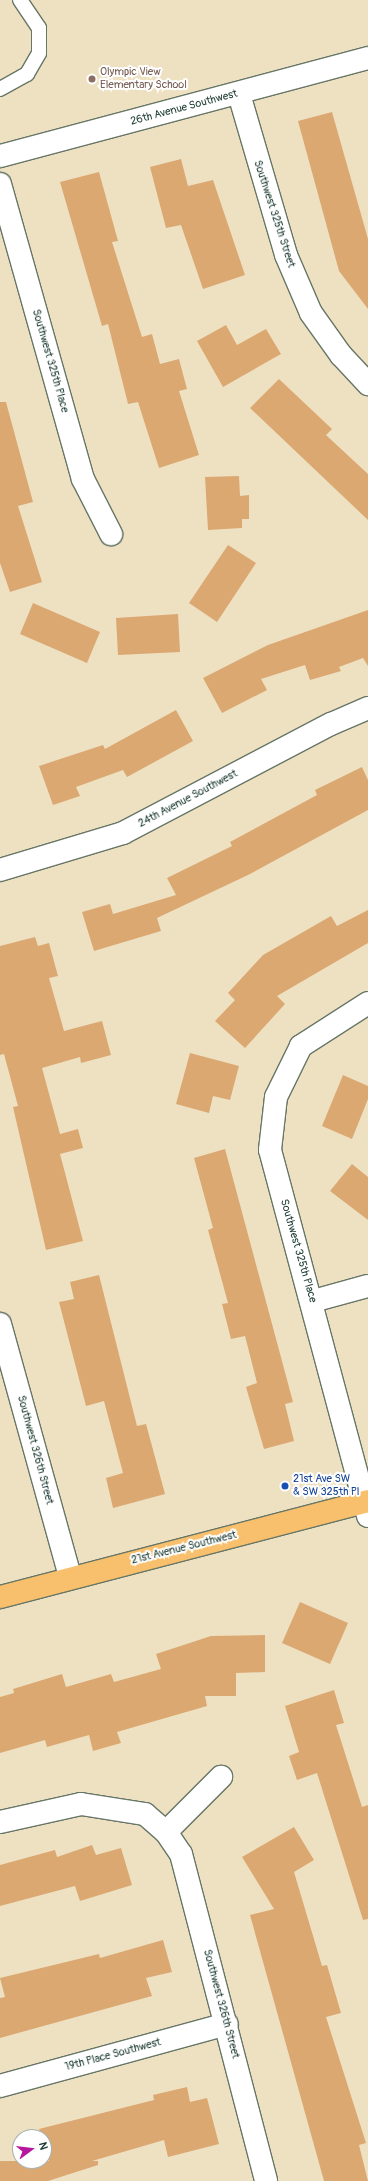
<!DOCTYPE html>
<html>
<head>
<meta charset="utf-8">
<style>
  body { margin:0 }
  #map { position:relative; width:368px; height:2181px; overflow:hidden; background:#eee1c2; font-family:Pangolin,sans-serif }
  div>[style] { position:absolute }
  [style*='--x'] { left:calc(var(--x)*1px); top:calc(var(--y)*1px); width:calc(var(--w)*1px); rotate:calc(var(--a)*1deg) }
  .building>* { inset:0; background:#dba872 }
  .roads { filter:drop-shadow(1px 0 #677666) drop-shadow(-1px 0 #677666) drop-shadow(0 1px #677666) drop-shadow(0 -1px #677666) }
  .service>* { height:14px; margin:-7px; padding:0 7px; transform-origin:7px; border-radius:7px; background:#fff }
  .minor>* { height:22px; margin:-11px; padding:0 11px; transform-origin:11px; border-radius:11px; background:#fff }
  .primary>* { height:22px; margin:-11px; padding:0 11px; transform-origin:11px; border-radius:11px; background:#f8bf6c }
  .dots>* { width:11px; height:11px; translate:-50% -50%; box-sizing:border-box; border:2px solid #fff; border-radius:50% }
  span { translate:-50% -50%; white-space:nowrap; text-align:center; line-height:1.15; -webkit-text-stroke:4px #fff; paint-order:stroke }
  .education-label { font-size:11px; color:#785e54 }
  .left { translate:0 -50%; text-align:left }
  .street-label { font-size:11px; color:#1f3d34 }
  .transit-label { font-size:11px; color:#164399 }
  .north { position:absolute; left:12px; top:2129px; width:40px; height:40px; box-sizing:border-box; background:#fff; border:1px solid #a5b1ae; border-radius:50%; rotate:75deg; font-size:11px; font-weight:700; line-height:16px; text-align:center; color:#1f3d34 }
  .north::after { content:''; display:block; margin:auto; width:14px; height:18px; background:#b5179e; clip-path:polygon(50% 0,100% 100%,50% 72%,0 100%) }
</style>
</head>
<body>
<div id="map">
  <div class="building">
    <div style="clip-path:polygon(332px 112px,368px 239px,368px 309px,339px 271px,298px 121px)"></div>
    <div style="clip-path:polygon(181px 159px,188px 186px,213px 180px,245px 275px,203px 289px,181px 225px,166px 228px,150px 167px)"></div>
    <div style="clip-path:polygon(99px 172px,118px 241px,112px 242px,142px 337px,152px 334px,160px 364px,179px 359px,187px 389px,179px 391px,199px 455px,159px 468px,138px 402px,128px 404px,108px 324px,102px 326px,60px 182px)"></div>
    <div style="clip-path:polygon(226px 325px,237px 345px,266px 329px,281px 354px,223px 387px,197px 341px)"></div>
    <div style="clip-path:polygon(279px 379px,332px 429px,326px 435px,368px 474px,368px 520px,250px 408px)"></div>
    <div style="clip-path:polygon(0 402px,6px 402px,33px 502px,18px 506px,42px 582px,10px 592px,0 563px)"></div>
    <div style="clip-path:polygon(239px 476px,240px 496px,249px 495px,249px 519px,242px 519px,242px 528px,208px 530px,205px 477px)"></div>
    <div style="clip-path:polygon(228px 545px,256px 563px,217px 622px,189px 603px)"></div>
    <div style="clip-path:polygon(33px 603px,100px 632px,87px 663px,20px 634px)"></div>
    <div style="clip-path:polygon(368px 610px,368px 666px,363px 658px,339px 667px,341px 671px,310px 680px,305px 665px,261px 679px,267px 690px,222px 713px,203px 678px,268px 645px)"></div>
    <div style="clip-path:polygon(178px 614px,180px 652px,118px 655px,116px 618px)"></div>
    <div style="clip-path:polygon(176px 710px,193px 741px,127px 777px,123px 770px,76px 787px,80px 796px,53px 805px,39px 766px,103px 745px,105px 749px)"></div>
    <div style="clip-path:polygon(362px 767px,368px 780px,368px 810px,248px 875px,157px 918px,161px 931px,94px 951px,82px 912px,110px 904px,113px 914px,176px 895px,167px 878px,232px 846px,230px 842px,317px 795px,315px 790px)"></div>
    <div style="clip-path:polygon(368px 910px,368px 943px,277px 996px,285px 1004px,245px 1048px,215px 1021px,235px 1000px,228px 993px,263px 955px,331px 916px,337px 926px)"></div>
    <div style="clip-path:polygon(35px 937px,38px 946px,49px 943px,58px 976px,49px 978px,64px 1031px,102px 1021px,111px 1055px,81px 1063px,80px 1057px,42px 1068px,60px 1134px,78px 1129px,83px 1148px,60px 1154px,83px 1241px,46px 1250px,13px 1107px,18px 1106px,4px 1054px,0 1055px,0 946px)"></div>
    <div style="clip-path:polygon(190px 1053px,239px 1066px,230px 1100px,213px 1096px,209px 1113px,176px 1104px)"></div>
    <div style="clip-path:polygon(343px 1075px,368px 1086px,368px 1099px,352px 1139px,322px 1126px)"></div>
    <div style="clip-path:polygon(225px 1149px,293px 1402px,285px 1404px,294px 1441px,264px 1449px,246px 1387px,257px 1383px,245px 1336px,231px 1339px,222px 1304px,228px 1303px,208px 1230px,213px 1228px,194px 1158px)"></div>
    <div style="clip-path:polygon(352px 1164px,368px 1177px,368px 1220px,330px 1191px)"></div>
    <div style="clip-path:polygon(99px 1275px,137px 1426px,146px 1424px,165px 1494px,113px 1508px,106px 1478px,123px 1473px,104px 1401px,86px 1406px,59px 1302px,74px 1299px,70px 1282px)"></div>
    <div style="clip-path:polygon(300px 1602px,348px 1623px,330px 1664px,282px 1643px)"></div>
    <div style="clip-path:polygon(265px 1635px,265px 1672px,236px 1673px,236px 1696px,205px 1696px,207px 1706px,117px 1732px,121px 1743px,93px 1751px,89px 1735px,47px 1747px,45px 1740px,0 1753px,0 1697px,14px 1693px,13px 1689px,62px 1674px,66px 1687px,111px 1674px,114px 1682px,161px 1669px,156px 1654px,211px 1636px)"></div>
    <div style="clip-path:polygon(334px 1690px,344px 1723px,336px 1725px,362px 1807px,368px 1805px,368px 1919px,363px 1920px,317px 1773px,297px 1780px,289px 1756px,299px 1752px,285px 1706px)"></div>
    <div style="clip-path:polygon(294px 1827px,314px 1860px,294px 1872px,322px 1966px,327px 1965px,341px 2013px,326px 2017px,366px 2143px,359px 2145px,368px 2181px,324px 2181px,250px 1915px,274px 1909px,242px 1857px)"></div>
    <div style="clip-path:polygon(92px 1845px,96px 1855px,121px 1848px,132px 1885px,80px 1901px,75px 1886px,0 1906px,0 1865px,55px 1850px,57px 1857px)"></div>
    <div style="clip-path:polygon(163px 1940px,172px 1972px,146px 1978px,152px 1996px,0 2038px,0 1998px,5px 1997px,0 1978px,99px 1954px,100px 1958px)"></div>
    <div style="clip-path:polygon(187px 2087px,190px 2102px,207px 2098px,219px 2144px,168px 2157px,164px 2140px,92px 2161px,98px 2161px,98px 2165px,48px 2181px,0 2181px,0 2161px,49px 2161px,39px 2129px,154px 2100px,153px 2095px)"></div>
  </div>
  <div class="roads">
    <div class="service">
      <div style="--x:0;--y:89;--w:31;--a:-29"></div>
      <div style="--x:27;--y:74;--w:24;--a:-60"></div>
      <div style="--x:39;--y:53;--w:25;--a:-90"></div>
      <div style="--x:39;--y:28;--w:34;--a:-124"></div>
    </div>
    <div class="minor">
      <div style="--x:239;--y:94;--w:168;--a:73.7"></div>
      <div style="--x:286;--y:255;--w:63;--a:66.7"></div>
      <div style="--x:311;--y:313;--w:52;--a:54.5"></div>
      <div style="--x:341;--y:355;--w:40;--a:47"></div>
      <div style="--x:0;--y:156;--w:381;--a:-14.9"></div>
      <div style="--x:0;--y:184;--w:306;--a:74.3"></div>
      <div style="--x:83;--y:479;--w:62;--a:63"></div>
      <div style="--x:0;--y:870;--w:128;--a:-16.7"></div>
      <div style="--x:123;--y:833;--w:235;--a:-27.7"></div>
      <div style="--x:331;--y:724;--w:40;--a:-23.4"></div>
      <div style="--x:368;--y:1003;--w:80;--a:147.3"></div>
      <div style="--x:301;--y:1046;--w:57;--a:116.1"></div>
      <div style="--x:276;--y:1097;--w:53;--a:96.5"></div>
      <div style="--x:270;--y:1150;--w:379;--a:75"></div>
      <div style="--x:313;--y:1301;--w:57;--a:-15.3"></div>
      <div style="--x:0;--y:1324;--w:263;--a:74.5"></div>
      <div style="--x:0;--y:1822;--w:83;--a:-12.5"></div>
      <div style="--x:81;--y:1804;--w:65;--a:8.9"></div>
      <div style="--x:145;--y:1814;--w:28;--a:41"></div>
      <div style="--x:166;--y:1832;--w:27;--a:56"></div>
      <div style="--x:181;--y:1854;--w:338;--a:75.4"></div>
      <div style="--x:166;--y:1832;--w:78;--a:-45"></div>
      <div style="--x:0;--y:2086;--w:235;--a:-15.3"></div>
    </div>
    <div class="primary">
      <div style="--x:0;--y:1597;--w:380;--a:-14.6"></div>
    </div>
  </div>
  <div class="dots">
    <div style="left:92px;top:79px;background:#8d6e63"></div>
    <div style="left:285px;top:1486px;background:#1a4fb4"></div>
  </div>
  <div class="education-label">
    <span class="left" style="left:100px;top:79px">Olympic View<br>Elementary School</span>
  </div>
  <div class="street-label">
    <span style="left:184px;top:108px;rotate:-15deg">26th Avenue Southwest</span>
    <span style="left:274px;top:214px;rotate:72deg">Southwest 325th Street</span>
    <span style="left:50px;top:361px;rotate:74deg">Southwest 325th Place</span>
    <span style="left:188px;top:799px;rotate:-28deg">24th Avenue Southwest</span>
    <span style="left:298px;top:1251px;rotate:74deg">Southwest 325th Place</span>
    <span style="left:35px;top:1450px;rotate:75deg">Southwest 326th Street</span>
    <span style="left:184px;top:1548px;rotate:-14deg">21st Avenue Southwest</span>
    <span style="left:221px;top:2004px;rotate:75deg">Southwest 326th Street</span>
    <span style="left:113px;top:2055px;rotate:-15deg">19th Place Southwest</span>
  </div>
  <div class="transit-label">
    <span class="left" style="left:293px;top:1486px">21st Ave SW<br>&amp; SW 325th Pl</span>
  </div>
  <div class="north">N</div>
</div>
</body>
</html>
